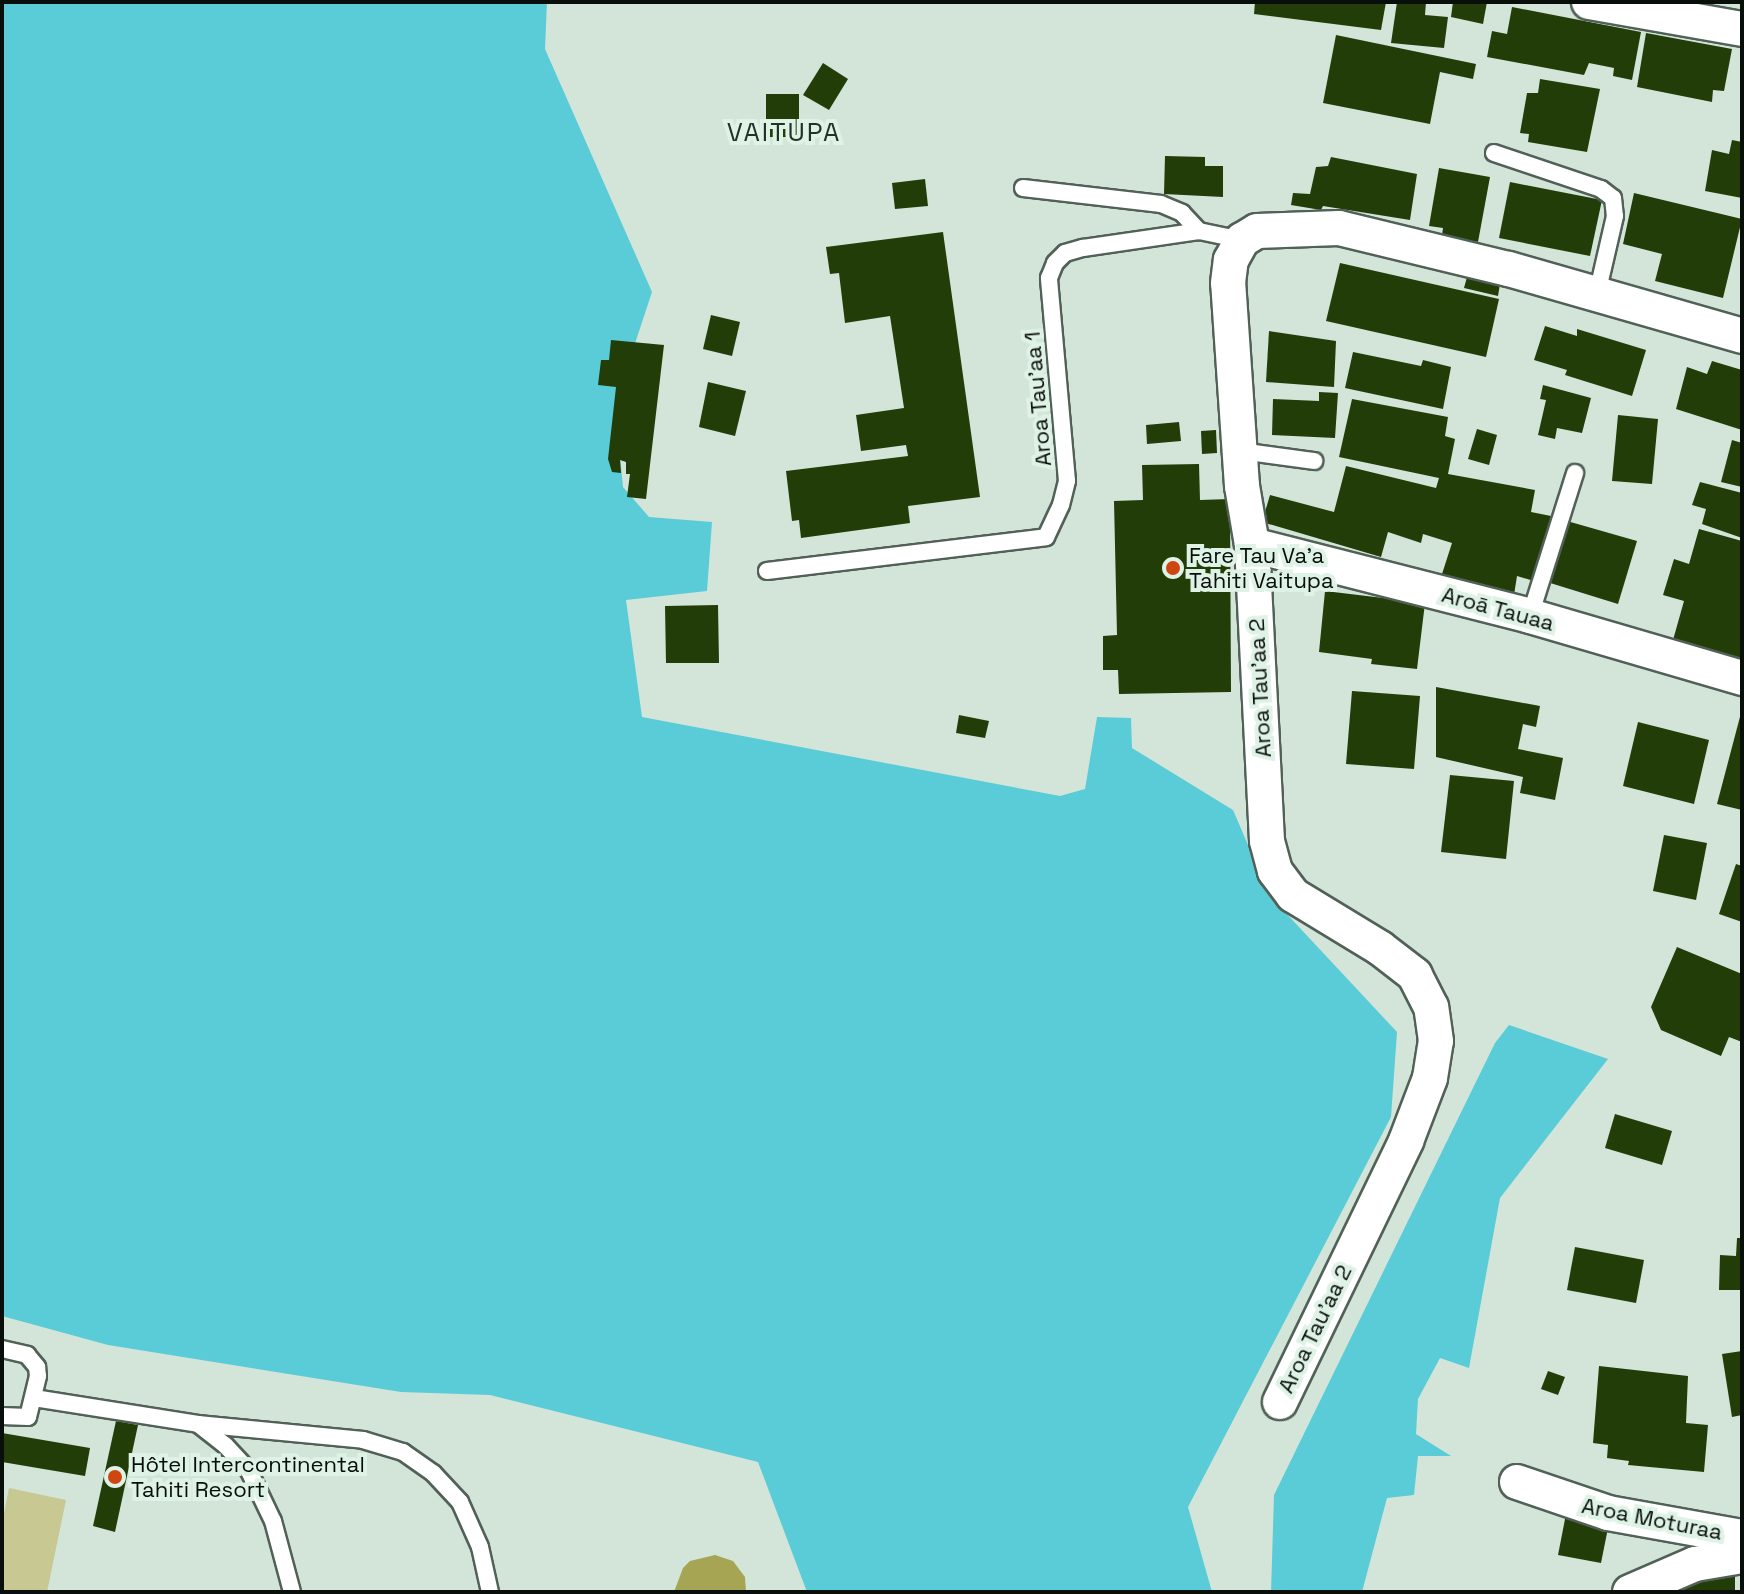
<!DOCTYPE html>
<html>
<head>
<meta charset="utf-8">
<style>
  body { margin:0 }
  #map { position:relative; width:1744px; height:1594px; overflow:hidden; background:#d2e5d8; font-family:"Space Grotesk",sans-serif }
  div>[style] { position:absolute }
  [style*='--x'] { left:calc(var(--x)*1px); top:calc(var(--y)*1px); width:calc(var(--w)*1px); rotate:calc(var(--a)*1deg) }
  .green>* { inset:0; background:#c7c892 }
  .forest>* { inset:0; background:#a5a554 }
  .water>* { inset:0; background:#5accd7 }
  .building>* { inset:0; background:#233d08 }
  .roads { filter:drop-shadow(2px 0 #516157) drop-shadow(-2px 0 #516157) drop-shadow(0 2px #516157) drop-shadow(0 -2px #516157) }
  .lane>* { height:16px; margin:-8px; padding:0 8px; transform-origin:8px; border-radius:8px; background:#fff }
  .street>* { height:34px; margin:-17px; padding:0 17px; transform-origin:17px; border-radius:17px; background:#fff }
  .dots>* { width:22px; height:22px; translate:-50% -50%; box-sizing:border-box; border:4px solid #dff2e6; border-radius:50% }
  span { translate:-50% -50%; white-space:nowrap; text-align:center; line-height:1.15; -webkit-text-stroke:8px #dff2e6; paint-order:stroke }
  .street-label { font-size:22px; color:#080e0a }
  .poi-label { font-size:22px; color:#080e0a }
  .left { translate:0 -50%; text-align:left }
  .quarter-label { font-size:26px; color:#233228; letter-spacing:2px }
  .frame { position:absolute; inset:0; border:4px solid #080e0a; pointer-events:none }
</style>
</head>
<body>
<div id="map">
  <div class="green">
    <div style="clip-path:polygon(9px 1488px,66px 1500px,47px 1592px,2px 1592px,2px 1523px)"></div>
  </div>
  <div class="forest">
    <div style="clip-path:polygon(715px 1555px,733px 1561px,745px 1577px,746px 1592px,674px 1592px,683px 1568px,690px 1561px)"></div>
  </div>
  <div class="water">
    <div style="clip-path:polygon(2px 2px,547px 2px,545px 49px,652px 292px,615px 404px,623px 487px,649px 517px,712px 522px,707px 591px,626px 600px,642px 717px,1060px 796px,1085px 789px,1097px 717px,1131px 718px,1132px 748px,1233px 810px,1270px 896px,1397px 1032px,1391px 1117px,1188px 1507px,1212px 1592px,807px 1592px,758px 1462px,490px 1395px,401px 1392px,108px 1345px,2px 1316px)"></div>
    <div style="clip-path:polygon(1509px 1025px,1608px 1059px,1500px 1198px,1469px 1368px,1440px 1358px,1418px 1399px,1416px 1434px,1451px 1456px,1418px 1456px,1414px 1495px,1387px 1498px,1362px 1592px,1271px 1592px,1274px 1495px,1495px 1043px)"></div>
  </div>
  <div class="building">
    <div style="clip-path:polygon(1255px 2px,1386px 2px,1381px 30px,1254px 14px)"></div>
    <div style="clip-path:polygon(1397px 2px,1426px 2px,1425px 15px,1448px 17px,1444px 48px,1391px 43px)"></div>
    <div style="clip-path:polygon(1453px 2px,1487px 2px,1483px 24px,1451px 17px)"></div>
    <div style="clip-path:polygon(1512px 7px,1641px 32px,1632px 80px,1613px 76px,1614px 68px,1589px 63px,1584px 75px,1487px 57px,1492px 31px,1507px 34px)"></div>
    <div style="clip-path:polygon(1646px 33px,1732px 49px,1724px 91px,1713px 90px,1712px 102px,1637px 87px)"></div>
    <div style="clip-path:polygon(1336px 35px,1476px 64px,1473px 79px,1440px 72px,1430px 124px,1323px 103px)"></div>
    <div style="clip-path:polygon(823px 63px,848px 79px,829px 110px,803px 95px)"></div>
    <div style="clip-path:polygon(1540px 79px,1600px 89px,1587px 152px,1528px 142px,1529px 134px,1520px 133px,1527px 93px,1538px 93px)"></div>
    <div style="clip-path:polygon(766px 94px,799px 94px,799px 137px,766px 137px)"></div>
    <div style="clip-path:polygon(1732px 140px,1742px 142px,1742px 198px,1705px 191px,1712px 150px,1729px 154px)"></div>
    <div style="clip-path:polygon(1165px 156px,1205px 157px,1205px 166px,1223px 166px,1223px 197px,1164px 194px)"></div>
    <div style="clip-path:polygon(1331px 157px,1417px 174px,1410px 220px,1323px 206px,1321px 210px,1291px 205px,1293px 193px,1310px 194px,1316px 167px,1328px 166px)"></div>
    <div style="clip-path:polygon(1439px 168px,1490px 177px,1478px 242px,1442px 235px,1443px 228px,1429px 226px)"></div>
    <div style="clip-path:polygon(925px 179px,928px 206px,895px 209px,892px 183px)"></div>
    <div style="clip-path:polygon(1510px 182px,1602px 200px,1590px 256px,1499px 238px)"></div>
    <div style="clip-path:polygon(1634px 193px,1742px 219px,1723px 298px,1655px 281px,1662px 254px,1623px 244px)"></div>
    <div style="clip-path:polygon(943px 232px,980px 497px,908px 506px,910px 523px,801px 538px,799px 520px,792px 521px,786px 471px,908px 456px,906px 445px,861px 451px,856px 415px,904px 408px,890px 316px,845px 323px,839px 273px,830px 274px,826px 247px)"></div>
    <div style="clip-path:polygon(1340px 263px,1499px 299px,1486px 357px,1326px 321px)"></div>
    <div style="clip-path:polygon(1467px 277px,1500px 284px,1498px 296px,1464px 288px)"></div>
    <div style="clip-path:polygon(711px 315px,740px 322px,732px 356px,703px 349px)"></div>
    <div style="clip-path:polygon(1545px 326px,1577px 336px,1577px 329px,1646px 350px,1632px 396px,1565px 375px,1567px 370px,1534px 360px)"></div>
    <div style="clip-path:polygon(1269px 331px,1336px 341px,1334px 387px,1266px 382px)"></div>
    <div style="clip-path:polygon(611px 340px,664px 345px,646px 499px,627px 497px,630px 474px,626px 474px,626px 462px,620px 460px,621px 473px,612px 472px,608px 459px,616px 387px,598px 385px,601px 360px,609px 360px)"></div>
    <div style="clip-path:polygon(1353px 352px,1421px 366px,1423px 360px,1451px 367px,1443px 409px,1345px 388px)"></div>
    <div style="clip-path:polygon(1712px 361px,1742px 370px,1742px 430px,1676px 409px,1687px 367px,1707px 374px)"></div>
    <div style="clip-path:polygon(708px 382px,746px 391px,735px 436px,699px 427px)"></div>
    <div style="clip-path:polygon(1543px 385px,1591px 398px,1582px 433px,1557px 428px,1555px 439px,1538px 435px,1546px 400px,1540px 399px)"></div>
    <div style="clip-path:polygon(1319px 392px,1338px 393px,1335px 438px,1272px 435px,1273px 399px,1319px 401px)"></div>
    <div style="clip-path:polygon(1352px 399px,1448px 417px,1445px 436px,1455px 439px,1448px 474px,1535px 490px,1531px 512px,1556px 517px,1537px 582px,1517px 576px,1514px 595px,1442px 574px,1452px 543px,1423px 534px,1421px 543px,1388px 532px,1381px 557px,1262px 522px,1270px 495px,1334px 512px,1346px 466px,1436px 488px,1439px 478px,1339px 457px)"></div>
    <div style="clip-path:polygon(1618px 415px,1658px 419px,1652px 484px,1612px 481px)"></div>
    <div style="clip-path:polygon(1179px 422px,1181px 441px,1147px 444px,1146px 425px)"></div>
    <div style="clip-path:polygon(1477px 429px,1497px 435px,1489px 465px,1468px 459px)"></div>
    <div style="clip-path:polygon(1216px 430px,1217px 453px,1202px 454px,1201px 431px)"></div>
    <div style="clip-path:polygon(1732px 440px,1742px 443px,1742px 487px,1721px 482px)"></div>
    <div style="clip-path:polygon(1199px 464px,1200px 500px,1230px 499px,1231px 692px,1119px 694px,1118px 670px,1103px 670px,1103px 636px,1117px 635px,1114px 501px,1143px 500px,1142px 465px)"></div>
    <div style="clip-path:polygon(1700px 482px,1742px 493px,1742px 538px,1702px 524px,1706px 509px,1692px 505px)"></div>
    <div style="clip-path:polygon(1567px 521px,1637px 541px,1618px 604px,1547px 582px)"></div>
    <div style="clip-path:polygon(1699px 529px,1742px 541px,1742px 661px,1673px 640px,1684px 601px,1663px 595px,1674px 559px,1689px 564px)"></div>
    <div style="clip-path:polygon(1325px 591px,1425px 603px,1417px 669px,1371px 664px,1372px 659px,1319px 652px)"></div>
    <div style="clip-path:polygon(718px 605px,719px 663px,666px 663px,665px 606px)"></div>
    <div style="clip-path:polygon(1436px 687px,1540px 706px,1536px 727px,1523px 724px,1518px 749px,1563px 758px,1555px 800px,1520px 793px,1523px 777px,1436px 757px)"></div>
    <div style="clip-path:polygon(1352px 691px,1420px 696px,1414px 769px,1346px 764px)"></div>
    <div style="clip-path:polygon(1741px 713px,1742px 713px,1742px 810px,1717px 804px)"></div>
    <div style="clip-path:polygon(959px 715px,989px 721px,985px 738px,956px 733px)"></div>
    <div style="clip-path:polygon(1638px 722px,1709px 740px,1694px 804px,1623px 786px)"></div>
    <div style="clip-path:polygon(1450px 775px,1514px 781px,1506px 859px,1441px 852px)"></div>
    <div style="clip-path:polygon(1664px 835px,1707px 843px,1696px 900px,1653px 891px)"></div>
    <div style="clip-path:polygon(1736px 864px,1742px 866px,1742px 922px,1719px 914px)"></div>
    <div style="clip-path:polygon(1677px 947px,1742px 974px,1742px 1042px,1729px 1037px,1721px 1056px,1661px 1030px,1651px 1007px)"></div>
    <div style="clip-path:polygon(1615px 1114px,1672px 1131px,1662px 1165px,1605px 1148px)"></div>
    <div style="clip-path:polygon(1737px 1238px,1742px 1238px,1742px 1290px,1719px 1290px,1720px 1255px,1736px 1256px)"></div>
    <div style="clip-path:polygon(1575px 1247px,1644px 1260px,1636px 1303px,1567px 1290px)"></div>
    <div style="clip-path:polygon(1742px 1351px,1742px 1415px,1732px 1417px,1722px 1354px)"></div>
    <div style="clip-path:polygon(1599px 1366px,1688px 1376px,1686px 1423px,1708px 1425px,1704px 1472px,1628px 1465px,1629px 1461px,1607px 1458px,1608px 1445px,1593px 1443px)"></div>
    <div style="clip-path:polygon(1548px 1371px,1565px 1377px,1558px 1395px,1541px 1389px)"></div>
    <div style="clip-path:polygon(116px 1421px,138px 1425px,115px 1532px,93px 1526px)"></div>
    <div style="clip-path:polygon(2px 1433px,90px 1448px,85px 1476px,2px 1462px)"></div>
    <div style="clip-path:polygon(1566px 1514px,1609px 1523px,1601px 1563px,1558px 1555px)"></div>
    <div style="clip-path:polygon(1678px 1576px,1735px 1577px,1735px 1592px,1678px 1592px)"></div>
  </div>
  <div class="roads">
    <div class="lane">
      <div style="--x:1494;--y:153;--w:113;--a:18.6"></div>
      <div style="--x:1601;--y:189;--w:15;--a:37"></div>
      <div style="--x:1613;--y:198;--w:18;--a:84"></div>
      <div style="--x:1615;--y:216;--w:80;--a:103"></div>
      <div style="--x:1023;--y:188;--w:139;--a:6.6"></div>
      <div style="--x:1161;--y:204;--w:23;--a:23"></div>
      <div style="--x:1182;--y:213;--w:25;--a:47"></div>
      <div style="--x:1240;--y:451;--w:75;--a:7.7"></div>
      <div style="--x:767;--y:571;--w:281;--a:-6.9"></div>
      <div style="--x:1046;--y:537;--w:35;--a:-65"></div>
      <div style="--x:1061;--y:505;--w:25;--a:-76"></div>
      <div style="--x:1067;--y:481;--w:204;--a:-95.1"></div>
      <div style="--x:1049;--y:278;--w:16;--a:-68"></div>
      <div style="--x:1055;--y:263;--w:14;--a:-45"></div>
      <div style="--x:1065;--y:253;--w:19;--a:-16"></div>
      <div style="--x:1083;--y:248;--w:117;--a:-8.3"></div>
      <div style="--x:1199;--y:231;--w:44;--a:11.8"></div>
      <div style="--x:1530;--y:616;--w:150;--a:-72.5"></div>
      <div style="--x:2;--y:1349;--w:26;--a:13"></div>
      <div style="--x:27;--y:1355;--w:16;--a:50"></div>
      <div style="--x:37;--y:1367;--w:9;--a:84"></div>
      <div style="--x:38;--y:1376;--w:42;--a:103.7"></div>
      <div style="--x:28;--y:1417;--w:26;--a:-178"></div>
      <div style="--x:34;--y:1398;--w:166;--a:9"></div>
      <div style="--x:198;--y:1424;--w:34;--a:38"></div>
      <div style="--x:225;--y:1445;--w:35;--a:47"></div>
      <div style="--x:249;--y:1471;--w:55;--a:64.4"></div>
      <div style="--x:273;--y:1521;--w:73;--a:75"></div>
      <div style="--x:198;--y:1424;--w:166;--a:5.5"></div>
      <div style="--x:363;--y:1440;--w:42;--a:16.7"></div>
      <div style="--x:403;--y:1452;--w:37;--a:35"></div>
      <div style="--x:433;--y:1473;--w:40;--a:47"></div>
      <div style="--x:460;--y:1502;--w:49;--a:66"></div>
      <div style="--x:480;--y:1547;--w:46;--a:77.5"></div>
    </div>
    <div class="street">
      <div style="--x:1589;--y:2;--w:155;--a:10"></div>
      <div style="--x:1252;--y:545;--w:287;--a:14.3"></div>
      <div style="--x:1530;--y:616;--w:221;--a:16.3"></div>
      <div style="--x:1280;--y:1402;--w:290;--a:-64.2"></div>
      <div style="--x:1406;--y:1141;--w:67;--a:-69.1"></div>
      <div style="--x:1430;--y:1078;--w:37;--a:-81"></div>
      <div style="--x:1436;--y:1041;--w:34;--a:-98"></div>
      <div style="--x:1431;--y:1007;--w:36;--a:-117"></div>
      <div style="--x:1415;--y:975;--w:44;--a:-142.4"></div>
      <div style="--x:1380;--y:948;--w:102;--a:-148.7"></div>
      <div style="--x:1293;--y:895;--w:30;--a:-127"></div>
      <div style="--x:1275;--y:871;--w:31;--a:-105"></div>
      <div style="--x:1267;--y:841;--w:296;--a:-92.9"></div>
      <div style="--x:1252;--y:545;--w:60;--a:-99.6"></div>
      <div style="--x:1242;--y:486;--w:203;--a:-93.9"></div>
      <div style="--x:1228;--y:283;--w:23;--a:-83"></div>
      <div style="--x:1231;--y:260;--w:23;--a:-61"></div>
      <div style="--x:1242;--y:240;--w:17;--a:-31"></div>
      <div style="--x:1257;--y:231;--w:82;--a:-2.1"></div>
      <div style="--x:1339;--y:228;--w:175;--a:13.6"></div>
      <div style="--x:1509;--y:269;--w:242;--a:16"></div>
      <div style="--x:1517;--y:1482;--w:96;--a:18.8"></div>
      <div style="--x:1608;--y:1513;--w:136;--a:10.2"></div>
      <div style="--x:1630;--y:1592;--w:71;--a:-23.3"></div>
      <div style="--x:1695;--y:1564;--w:48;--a:-9.7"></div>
    </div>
  </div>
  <div class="dots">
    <div style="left:1173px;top:568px;background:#ce4713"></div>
    <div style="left:115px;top:1477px;background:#ce4713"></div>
  </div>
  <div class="street-label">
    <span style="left:1038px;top:399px;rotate:-95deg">Aroa Tau'aa 1</span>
    <span style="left:1498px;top:609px;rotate:15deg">Aroā Tauaa</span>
    <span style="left:1260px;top:688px;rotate:-93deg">Aroa Tau'aa 2</span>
    <span style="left:1315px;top:1329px;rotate:-64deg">Aroa Tau'aa 2</span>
    <span style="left:1652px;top:1519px;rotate:11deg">Aroa Moturaa</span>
  </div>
  <div class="poi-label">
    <span class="left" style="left:1189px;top:568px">Fare Tau Va'a<br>Tahiti Vaitupa</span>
    <span class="left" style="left:131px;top:1477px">Hôtel Intercontinental<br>Tahiti Resort</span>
  </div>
  <div class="quarter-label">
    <span style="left:784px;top:133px">VAITUPA</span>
  </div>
  <div class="frame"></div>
</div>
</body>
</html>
